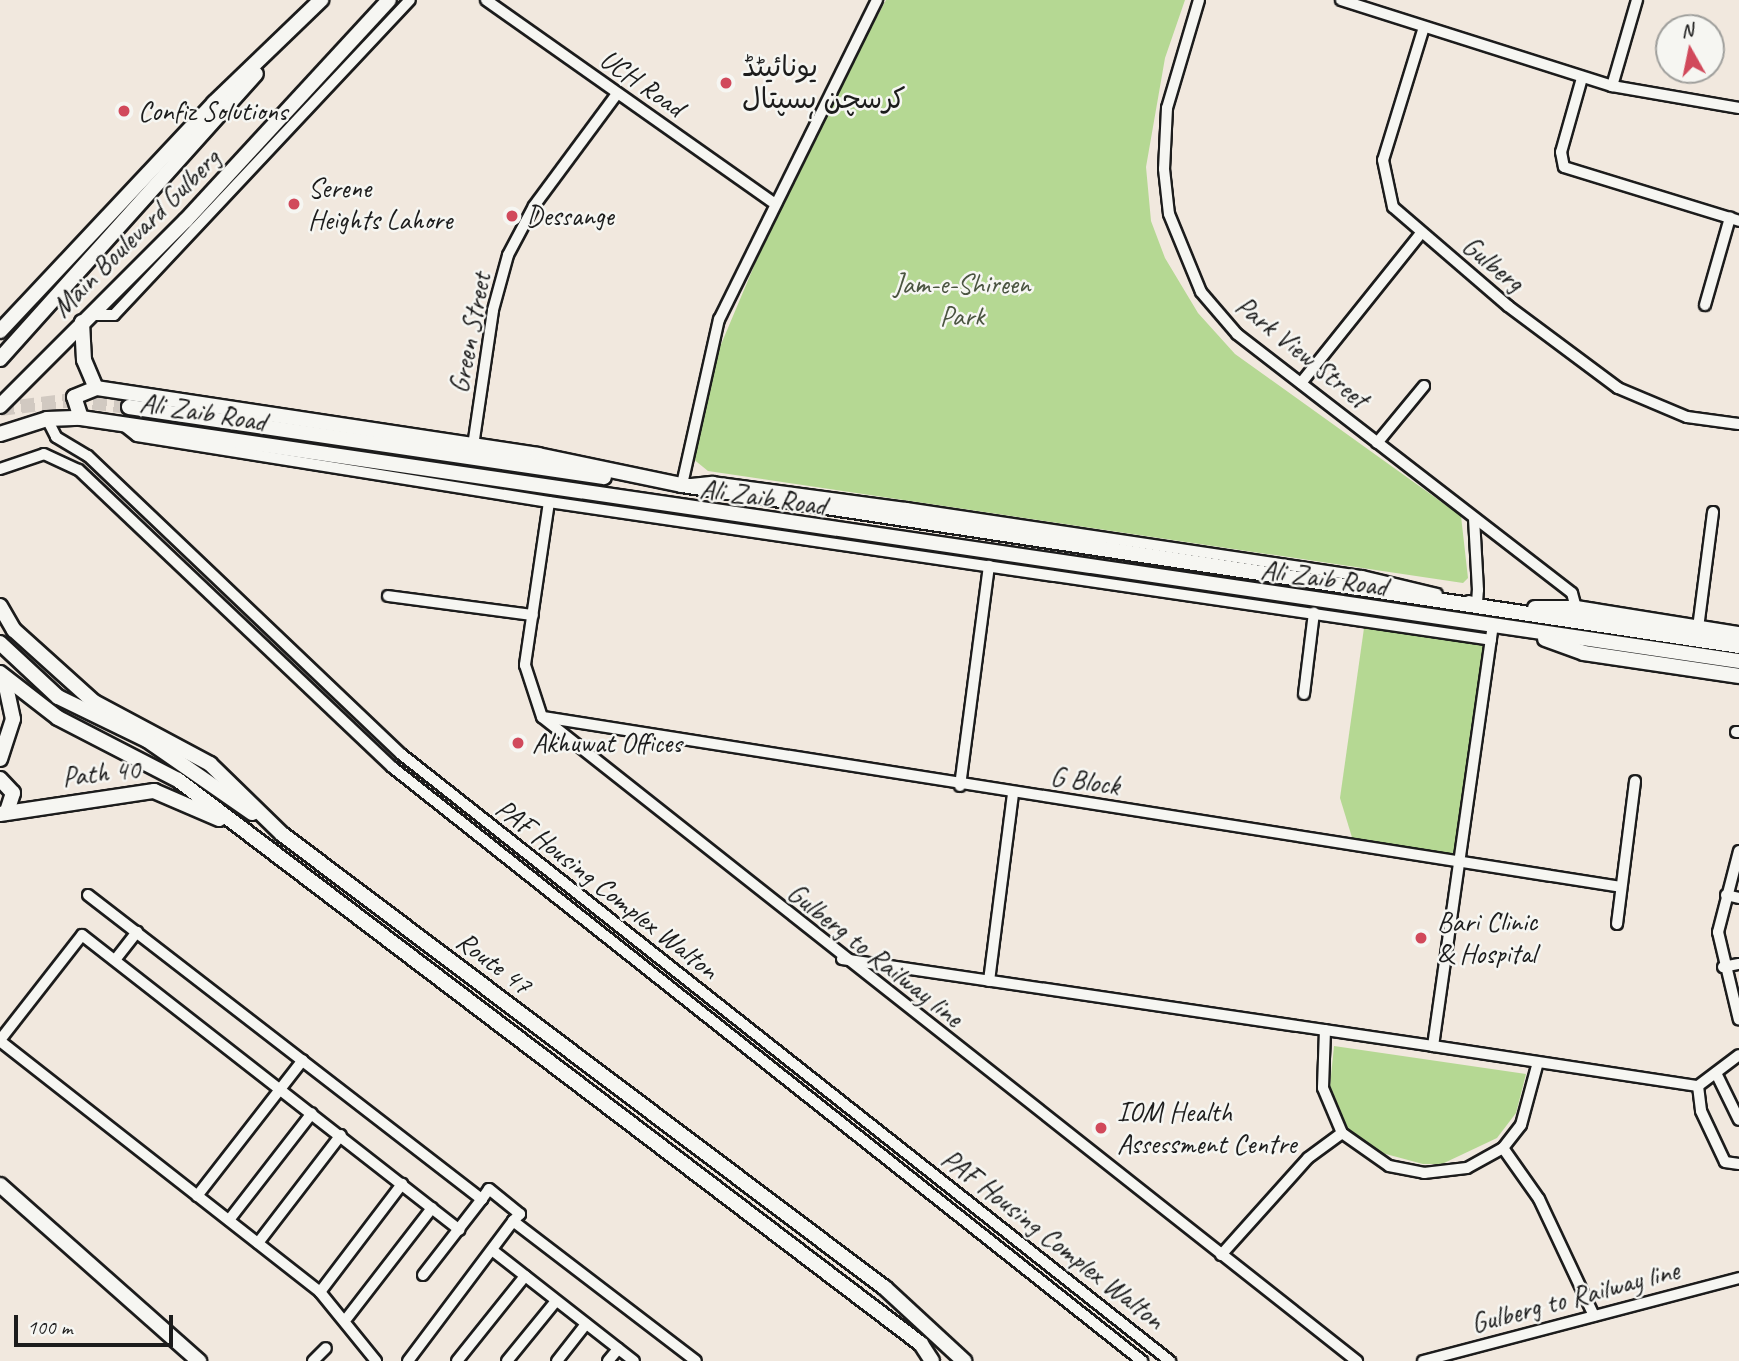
<!DOCTYPE html>
<html>
<head>
<meta charset="utf-8">
<style>
  body { margin:0 }
  #map { position:relative; width:1739px; height:1361px; overflow:hidden; background:#f1e8de; font-family:Caveat,"Playpen Sans Arabic",sans-serif }
  div>[style] { position:absolute }
  [style*='--x'] { left:calc(var(--x)*1px); top:calc(var(--y)*1px); width:calc(var(--w)*1px); rotate:calc(var(--a)*1deg) }
  .green>* { inset:0; background:#b5d893 }
  .secondary-tunnel>* { height:14px; margin-top:-7px; transform-origin:0; background:repeating-linear-gradient(90deg,#d1c9c1 0 14px,transparent 0 21px) }
  .roads { filter:drop-shadow(2px 0 #1c1c1c) drop-shadow(-2px 0 #1c1c1c) drop-shadow(0 2px #1c1c1c) drop-shadow(0 -2px #1c1c1c) }
  .street>* { height:10px; margin:-5px; padding:0 5px; transform-origin:5px; border-radius:5px; background:#f6f6f2 }
  .secondary>* { height:14px; margin:-7px; padding:0 7px; transform-origin:7px; border-radius:7px; background:#f6f6f2 }
  .dots>* { width:19px; height:19px; translate:-50% -50%; box-sizing:border-box; border:4px solid #f6f6f2; border-radius:50% }
  span { translate:-50% -50%; white-space:nowrap; text-align:center; line-height:1.15; -webkit-text-stroke:5px #f6f6f2; paint-order:stroke }
  .poi-label { font-size:28px; color:#1c1c1c }
  .left { translate:0 -50%; text-align:left }
  .street-label { font-size:28px; color:#1c1c1c }
  .park-label { font-size:28px; color:#4a5440 }
  .north { position:absolute; left:1655px; top:14px; width:70px; height:70px; box-sizing:border-box; background:#f6f6f2; border:2px solid #9f9f9c; border-radius:50%; rotate:351deg; font-size:19px; font-weight:700; line-height:28px; text-align:center; color:#1c1c1c }
  .north::after { content:''; display:block; margin:auto; width:24px; height:32px; background:#d1495b; clip-path:polygon(50% 0,100% 100%,50% 72%,0 100%) }
  .scale { position:absolute; left:14px; top:1315px; width:159px; height:32px; box-sizing:border-box; border:4px solid #1c1c1c; border-top:0; padding-left:9px; font-size:21px; line-height:24px; white-space:nowrap; color:#1c1c1c; -webkit-text-stroke:5px #f6f6f2; paint-order:stroke }
</style>
</head>
<body>
<div id="map">
  <div class="green">
    <div style="clip-path:polygon(886px 0,1185px 0,1165px 58px,1146px 167px,1151px 221px,1165px 258px,1198px 313px,1235px 354px,1461px 516px,1468px 578px,1463px 583px,708px 471px,692px 458px,717px 354px,789px 183px)"></div>
    <div style="clip-path:polygon(1365px 621px,1491px 640px,1461px 860px,1354px 844px,1340px 798px)"></div>
    <div style="clip-path:polygon(1334px 1046px,1526px 1074px,1516px 1113px,1497px 1138px,1442px 1164px,1423px 1164px,1382px 1153px,1348px 1129px,1330px 1086px)"></div>
  </div>
  <div class="secondary-tunnel">
    <div style="--x:0;--y:409;--w:73;--a:-7.1"></div>
    <div style="--x:72;--y:400;--w:57;--a:7"></div>
  </div>
  <div class="roads">
    <div class="street">
      <div style="--x:486;--y:0;--w:350;--a:35.2"></div>
      <div style="--x:877;--y:0;--w:356;--a:116.3"></div>
      <div style="--x:719;--y:319;--w:170;--a:102.6"></div>
      <div style="--x:682;--y:485;--w:31;--a:-6"></div>
      <div style="--x:713;--y:482;--w:195;--a:7.7"></div>
      <div style="--x:906;--y:508;--w:461;--a:8.5"></div>
      <div style="--x:1362;--y:576;--w:77;--a:13.5"></div>
      <div style="--x:1199;--y:0;--w:113;--a:106.5"></div>
      <div style="--x:1167;--y:108;--w:61;--a:92.8"></div>
      <div style="--x:1164;--y:169;--w:45;--a:83.7"></div>
      <div style="--x:1169;--y:214;--w:84;--a:67.7"></div>
      <div style="--x:1201;--y:292;--w:55;--a:49.4"></div>
      <div style="--x:1237;--y:334;--w:423;--a:37.7"></div>
      <div style="--x:1572;--y:593;--w:16;--a:75"></div>
      <div style="--x:1341;--y:0;--w:284;--a:17.6"></div>
      <div style="--x:1612;--y:86;--w:129;--a:9.8"></div>
      <div style="--x:1424;--y:27;--w:139;--a:107.1"></div>
      <div style="--x:1383;--y:160;--w:48;--a:78"></div>
      <div style="--x:1393;--y:207;--w:152;--a:40.7"></div>
      <div style="--x:1508;--y:306;--w:137;--a:36.7"></div>
      <div style="--x:1618;--y:388;--w:75;--a:22.8"></div>
      <div style="--x:1687;--y:417;--w:52;--a:7.7"></div>
      <div style="--x:1582;--y:78;--w:77;--a:105.8"></div>
      <div style="--x:1561;--y:152;--w:15;--a:79"></div>
      <div style="--x:1564;--y:167;--w:183;--a:17.1"></div>
      <div style="--x:1612;--y:86;--w:90;--a:-73.8"></div>
      <div style="--x:1705;--y:305;--w:91;--a:-74"></div>
      <div style="--x:90;--y:315;--w:24;--a:0"></div>
      <div style="--x:114;--y:315;--w:432;--a:-46.8"></div>
      <div style="--x:1301;--y:383;--w:192;--a:-51.3"></div>
      <div style="--x:47;--y:419;--w:20;--a:63"></div>
      <div style="--x:56;--y:437;--w:37;--a:31"></div>
      <div style="--x:88;--y:456;--w:432;--a:43.6"></div>
      <div style="--x:401;--y:754;--w:980;--a:38.29"></div>
      <div style="--x:122;--y:424;--w:19;--a:39"></div>
      <div style="--x:137;--y:436;--w:417;--a:9.1"></div>
      <div style="--x:549;--y:502;--w:952;--a:8.33"></div>
      <div style="--x:1377;--y:443;--w:74;--a:-50.5"></div>
      <div style="--x:473;--y:446;--w:137;--a:-81.6"></div>
      <div style="--x:493;--y:310;--w:57;--a:-74.7"></div>
      <div style="--x:508;--y:255;--w:55;--a:-62"></div>
      <div style="--x:534;--y:206;--w:139;--a:-53.5"></div>
      <div style="--x:0;--y:469;--w:46;--a:-18.8"></div>
      <div style="--x:44;--y:454;--w:38;--a:25"></div>
      <div style="--x:79;--y:470;--w:431;--a:43.5"></div>
      <div style="--x:392;--y:767;--w:957;--a:38.38"></div>
      <div style="--x:549;--y:502;--w:165;--a:98.4"></div>
      <div style="--x:525;--y:665;--w:55;--a:71.9"></div>
      <div style="--x:542;--y:717;--w:1039;--a:38.32"></div>
      <div style="--x:388;--y:596;--w:146;--a:7.5"></div>
      <div style="--x:1469;--y:601;--w:8;--a:14"></div>
      <div style="--x:1477;--y:603;--w:13;--a:-86"></div>
      <div style="--x:1478;--y:590;--w:71;--a:-93.2"></div>
      <div style="--x:1698;--y:628;--w:117;--a:-82.6"></div>
      <div style="--x:1304;--y:694;--w:82;--a:-83"></div>
      <div style="--x:543;--y:717;--w:1091;--a:8.96"></div>
      <div style="--x:1736;--y:732;--w:3;--a:0"></div>
      <div style="--x:960;--y:786;--w:222;--a:-82.5"></div>
      <div style="--x:1739;--y:851;--w:84;--a:104.5"></div>
      <div style="--x:1718;--y:932;--w:90;--a:76.6"></div>
      <div style="--x:88;--y:895;--w:498;--a:37.7"></div>
      <div style="--x:482;--y:1199;--w:12;--a:-55"></div>
      <div style="--x:489;--y:1189;--w:40;--a:39"></div>
      <div style="--x:520;--y:1214;--w:10;--a:135"></div>
      <div style="--x:513;--y:1221;--w:230;--a:37.4"></div>
      <div style="--x:1726;--y:895;--w:13;--a:13"></div>
      <div style="--x:1617;--y:924;--w:144;--a:-82.8"></div>
      <div style="--x:842;--y:959;--w:597;--a:8.37"></div>
      <div style="--x:1433;--y:1046;--w:424;--a:-81.9"></div>
      <div style="--x:115;--y:960;--w:36;--a:-52"></div>
      <div style="--x:1723;--y:967;--w:16;--a:-11"></div>
      <div style="--x:989;--y:981;--w:189;--a:-82.7"></div>
      <div style="--x:1325;--y:1030;--w:58;--a:92"></div>
      <div style="--x:1323;--y:1088;--w:49;--a:67.1"></div>
      <div style="--x:1342;--y:1133;--w:57;--a:35.1"></div>
      <div style="--x:1389;--y:1166;--w:36;--a:11"></div>
      <div style="--x:1424;--y:1173;--w:43;--a:-6.6"></div>
      <div style="--x:1467;--y:1168;--w:41;--a:-29.1"></div>
      <div style="--x:1503;--y:1148;--w:29;--a:-52"></div>
      <div style="--x:1521;--y:1125;--w:65;--a:-74.9"></div>
      <div style="--x:0;--y:1040;--w:133;--a:-52"></div>
      <div style="--x:82;--y:935;--w:479;--a:38"></div>
      <div style="--x:0;--y:1041;--w:407;--a:38.1"></div>
      <div style="--x:320;--y:1292;--w:89;--a:50.9"></div>
      <div style="--x:1433;--y:1046;--w:268;--a:8.6"></div>
      <div style="--x:1698;--y:1086;--w:51;--a:-37.1"></div>
      <div style="--x:1716;--y:1073;--w:52;--a:63.9"></div>
      <div style="--x:1698;--y:1086;--w:25;--a:83"></div>
      <div style="--x:1701;--y:1111;--w:56;--a:64.8"></div>
      <div style="--x:1725;--y:1162;--w:14;--a:8"></div>
      <div style="--x:1503;--y:1148;--w:62;--a:54.8"></div>
      <div style="--x:1539;--y:1199;--w:129;--a:64.8"></div>
      <div style="--x:197;--y:1196;--w:172;--a:-52.1"></div>
      <div style="--x:229;--y:1220;--w:135;--a:-52.2"></div>
      <div style="--x:258;--y:1243;--w:136;--a:-52.5"></div>
      <div style="--x:492;--y:1250;--w:180;--a:38"></div>
      <div style="--x:1221;--y:1255;--w:130;--a:-48.1"></div>
      <div style="--x:1308;--y:1158;--w:42;--a:-36.3"></div>
      <div style="--x:423;--y:1275;--w:96;--a:-52.2"></div>
      <div style="--x:320;--y:1292;--w:136;--a:-52.8"></div>
      <div style="--x:347;--y:1318;--w:139;--a:-52.3"></div>
      <div style="--x:313;--y:1361;--w:18;--a:-45"></div>
      <div style="--x:408;--y:1361;--w:175;--a:-53.1"></div>
      <div style="--x:457;--y:1361;--w:109;--a:-51.3"></div>
      <div style="--x:507;--y:1361;--w:77;--a:-50.8"></div>
      <div style="--x:557;--y:1361;--w:47;--a:-51.9"></div>
      <div style="--x:608;--y:1361;--w:16;--a:-50"></div>
      <div style="--x:1423;--y:1361;--w:327;--a:-14.7"></div>
    </div>
    <div class="secondary">
      <div style="--x:82;--y:322;--w:38;--a:87"></div>
      <div style="--x:84;--y:360;--w:30;--a:67"></div>
      <div style="--x:96;--y:388;--w:447;--a:8.6"></div>
      <div style="--x:538;--y:455;--w:147;--a:11.8"></div>
      <div style="--x:682;--y:485;--w:1069;--a:8.66"></div>
      <div style="--x:0;--y:331;--w:313;--a:-46.8"></div>
      <div style="--x:214;--y:103;--w:149;--a:-43.9"></div>
      <div style="--x:0;--y:359;--w:383;--a:-48.1"></div>
      <div style="--x:0;--y:406;--w:263;--a:-45"></div>
      <div style="--x:186;--y:220;--w:299;--a:-47.3"></div>
      <div style="--x:129;--y:407;--w:480;--a:8.4"></div>
      <div style="--x:81;--y:418;--w:22;--a:-108"></div>
      <div style="--x:74;--y:397;--w:24;--a:-22"></div>
      <div style="--x:0;--y:434;--w:49;--a:-17.7"></div>
      <div style="--x:47;--y:419;--w:34;--a:-2"></div>
      <div style="--x:81;--y:418;--w:1676;--a:8.34"></div>
      <div style="--x:0;--y:606;--w:28;--a:60"></div>
      <div style="--x:14;--y:630;--w:108;--a:42"></div>
      <div style="--x:94;--y:702;--w:132;--a:28.1"></div>
      <div style="--x:210;--y:764;--w:100;--a:44.2"></div>
      <div style="--x:282;--y:834;--w:755;--a:36.98"></div>
      <div style="--x:885;--y:1288;--w:108;--a:42.7"></div>
      <div style="--x:1535;--y:608;--w:41;--a:0"></div>
      <div style="--x:1576;--y:608;--w:165;--a:9.1"></div>
      <div style="--x:1545;--y:639;--w:41;--a:19.7"></div>
      <div style="--x:1584;--y:653;--w:157;--a:8.4"></div>
      <div style="--x:0;--y:643;--w:79;--a:43"></div>
      <div style="--x:58;--y:697;--w:99;--a:25.8"></div>
      <div style="--x:147;--y:740;--w:128;--a:34.8"></div>
      <div style="--x:0;--y:673;--w:73;--a:37.8"></div>
      <div style="--x:58;--y:718;--w:135;--a:27.3"></div>
      <div style="--x:178;--y:780;--w:933;--a:37.2"></div>
      <div style="--x:921;--y:1344;--w:20;--a:57"></div>
      <div style="--x:0;--y:759;--w:42;--a:-72"></div>
      <div style="--x:13;--y:719;--w:43;--a:-102.1"></div>
      <div style="--x:0;--y:779;--w:19;--a:47"></div>
      <div style="--x:13;--y:793;--w:20;--a:108"></div>
      <div style="--x:0;--y:814;--w:156;--a:-8.5"></div>
      <div style="--x:154;--y:791;--w:71;--a:23.3"></div>
      <div style="--x:0;--y:1185;--w:266;--a:41.5"></div>
    </div>
  </div>
  <div class="dots">
    <div style="left:726px;top:83px;background:#d1495b"></div>
    <div style="left:124px;top:111px;background:#d1495b"></div>
    <div style="left:294px;top:204px;background:#d1495b"></div>
    <div style="left:512px;top:216px;background:#d1495b"></div>
    <div style="left:518px;top:743px;background:#d1495b"></div>
    <div style="left:1421px;top:938px;background:#d1495b"></div>
    <div style="left:1101px;top:1128px;background:#d1495b"></div>
  </div>
  <div class="poi-label">
    <span class="left" style="left:742px;top:83px">یونائیٹڈ<br>کرسچن ہسپتال</span>
    <span class="left" style="left:138px;top:111px">Confiz Solutions</span>
    <span class="left" style="left:308px;top:204px">Serene<br>Heights Lahore</span>
    <span class="left" style="left:526px;top:216px">Dessange</span>
    <span class="left" style="left:532px;top:743px">Akhuwat Offices</span>
    <span class="left" style="left:1437px;top:938px">Bari Clinic<br>&amp; Hospital</span>
    <span class="left" style="left:1117px;top:1128px">IOM Health<br>Assessment Centre</span>
  </div>
  <div class="street-label">
    <span style="left:642px;top:83px;rotate:35deg">UCH Road</span>
    <span style="left:136px;top:233px;rotate:-45deg">Main Boulevard Gulberg</span>
    <span style="left:1493px;top:264px;rotate:39deg">Gulberg</span>
    <span style="left:470px;top:333px;rotate:-79deg">Green Street</span>
    <span style="left:1302px;top:352px;rotate:39deg">Park View Street</span>
    <span style="left:203px;top:412px;rotate:9deg">Ali Zaib Road</span>
    <span style="left:763px;top:497px;rotate:8deg">Ali Zaib Road</span>
    <span style="left:1324px;top:578px;rotate:8deg">Ali Zaib Road</span>
    <span style="left:101px;top:773px;rotate:-6deg">Path 40</span>
    <span style="left:1085px;top:781px;rotate:8deg">G Block</span>
    <span style="left:607px;top:889px;rotate:38deg">PAF Housing Complex Walton</span>
    <span style="left:875px;top:955px;rotate:38deg">Gulberg to Railway line</span>
    <span style="left:494px;top:963px;rotate:37deg">Route 47</span>
    <span style="left:1053px;top:1239px;rotate:38deg">PAF Housing Complex Walton</span>
    <span style="left:1575px;top:1297px;rotate:-15deg">Gulberg to Railway line</span>
  </div>
  <div class="park-label">
    <span style="left:962px;top:300px">Jam-e-Shireen<br>Park</span>
  </div>
  <div class="north">N</div>
  <div class="scale">100 m</div>
</div>
</body>
</html>
